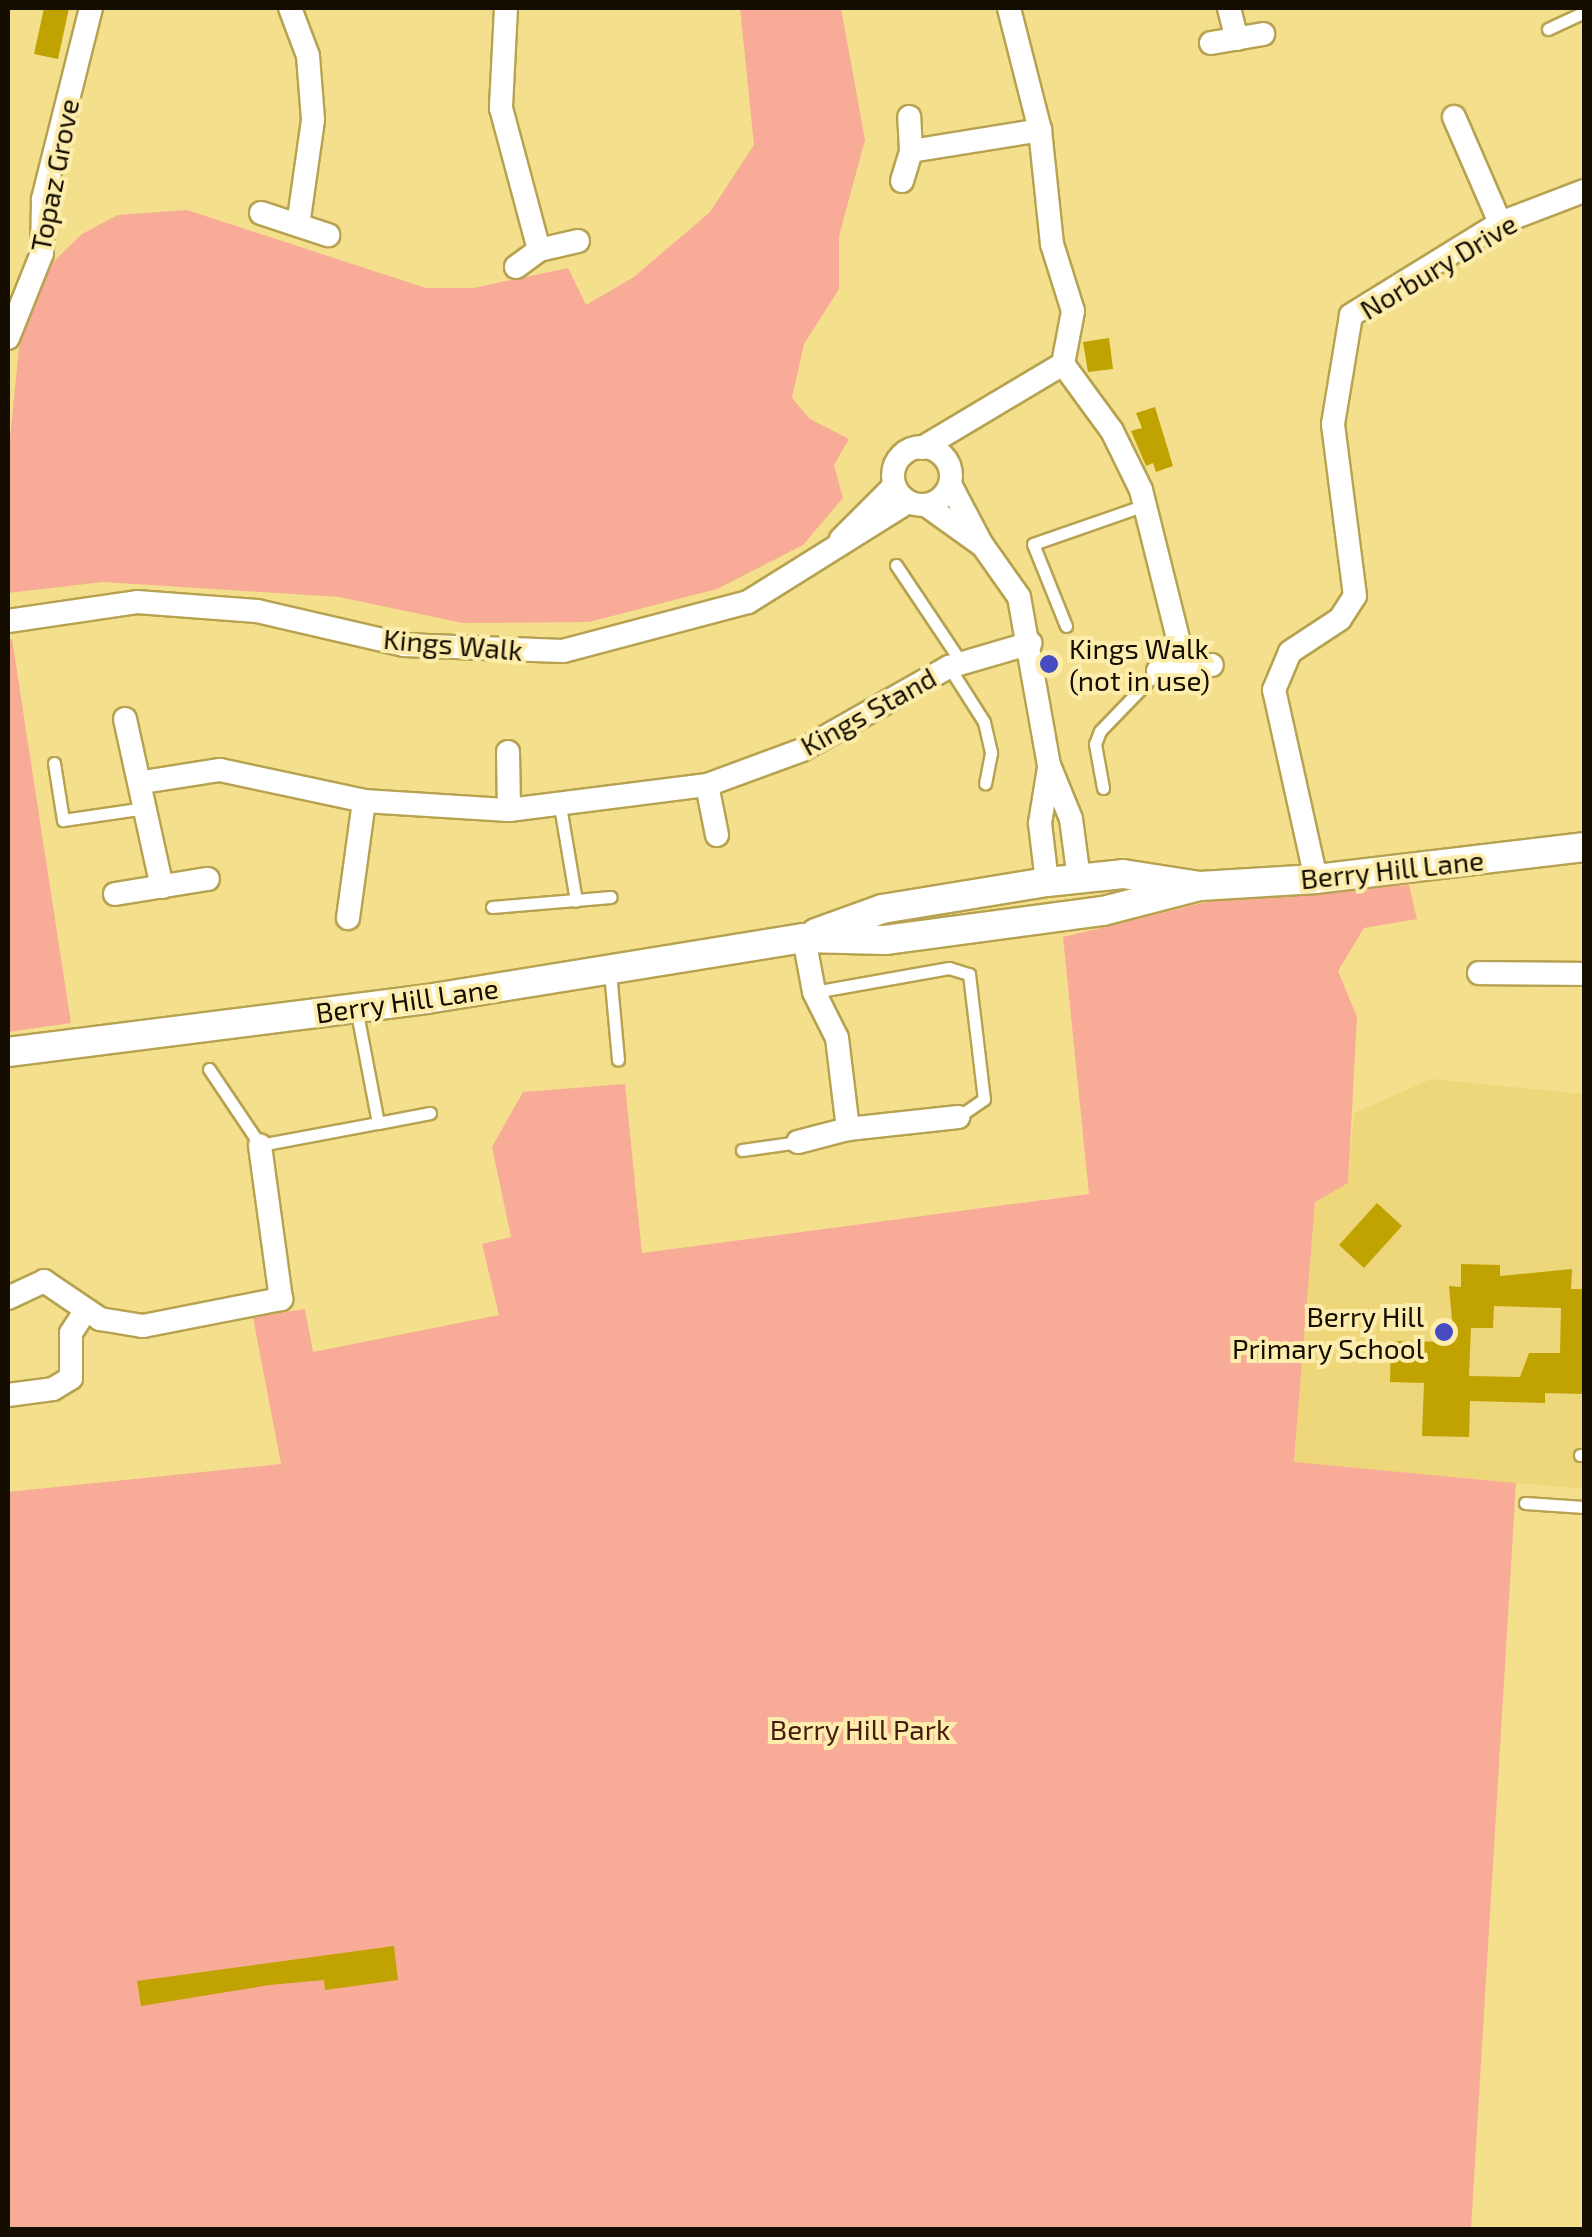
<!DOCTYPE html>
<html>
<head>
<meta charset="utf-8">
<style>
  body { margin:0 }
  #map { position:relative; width:1592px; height:2237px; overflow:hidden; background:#f4df8d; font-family:"Exo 2",sans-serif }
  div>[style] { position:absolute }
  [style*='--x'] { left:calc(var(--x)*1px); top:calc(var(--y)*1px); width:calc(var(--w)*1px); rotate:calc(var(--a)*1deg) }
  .built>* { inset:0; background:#eed77b }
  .green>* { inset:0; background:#f8ac97 }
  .building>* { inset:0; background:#c0a201 }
  .roads { filter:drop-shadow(2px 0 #b6a250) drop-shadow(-2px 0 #b6a250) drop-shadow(0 2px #b6a250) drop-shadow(0 -2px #b6a250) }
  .service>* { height:11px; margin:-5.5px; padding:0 5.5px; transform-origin:5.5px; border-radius:5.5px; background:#fff }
  .minor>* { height:22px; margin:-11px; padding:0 11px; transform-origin:11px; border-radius:11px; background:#fff }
  .minor>.ring { margin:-11px; padding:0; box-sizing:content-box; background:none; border:22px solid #fff; border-radius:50% }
  .tertiary>* { height:28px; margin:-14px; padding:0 14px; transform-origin:14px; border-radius:14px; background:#fff }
  .dots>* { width:28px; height:28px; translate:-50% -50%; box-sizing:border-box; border:5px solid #fdedac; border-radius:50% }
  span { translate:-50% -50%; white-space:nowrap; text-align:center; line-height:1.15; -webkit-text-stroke:8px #fdedac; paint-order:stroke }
  .street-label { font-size:28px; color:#150e00 }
  .poi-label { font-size:28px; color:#150e00 }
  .left { translate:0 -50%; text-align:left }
  .right { translate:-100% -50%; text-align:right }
  .park-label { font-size:28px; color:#461a0e }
  .frame { position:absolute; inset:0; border:10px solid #150e00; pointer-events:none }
</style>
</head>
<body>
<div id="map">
  <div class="built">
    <div style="clip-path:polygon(1431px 1079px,1584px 1094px,1584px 1489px,1294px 1463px,1315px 1201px,1348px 1182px,1354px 1113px)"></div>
  </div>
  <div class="green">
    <div style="clip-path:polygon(740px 8px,841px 8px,865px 140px,839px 236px,839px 289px,804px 344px,792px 398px,810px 419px,849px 439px,834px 465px,843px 498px,803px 545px,717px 589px,589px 622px,463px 623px,339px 597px,103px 582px,8px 593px,8px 458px,21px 328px,52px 263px,82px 234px,118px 215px,187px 210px,426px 288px,473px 288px,568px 268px,586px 305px,634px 277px,710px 212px,754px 145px)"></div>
    <div style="clip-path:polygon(12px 639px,71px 1023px,8px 1032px,8px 640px)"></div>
    <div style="clip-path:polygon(1409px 885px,1417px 919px,1364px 928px,1338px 971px,1357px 1017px,1348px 1183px,1315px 1202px,1294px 1462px,1516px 1483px,1471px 2229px,8px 2229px,8px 1492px,281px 1464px,253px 1317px,305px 1309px,313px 1352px,499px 1315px,482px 1244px,511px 1237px,492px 1147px,523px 1092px,625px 1084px,642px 1253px,1089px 1194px,1063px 937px,1219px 899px)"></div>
  </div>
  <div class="building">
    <div style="clip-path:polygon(44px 8px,69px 8px,58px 59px,34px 54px)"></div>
    <div style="clip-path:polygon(1109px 338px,1113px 369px,1088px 372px,1083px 342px)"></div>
    <div style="clip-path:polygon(1155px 407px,1173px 466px,1156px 472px,1153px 463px,1146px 466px,1131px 431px,1142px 428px,1136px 413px)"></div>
    <div style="clip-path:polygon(1377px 1203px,1402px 1226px,1364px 1268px,1339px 1245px)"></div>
    <div style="clip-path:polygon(evenodd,1461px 1264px,1500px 1265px,1500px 1276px,1572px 1269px,1571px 1289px,1584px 1289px,1584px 1394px,1545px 1393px,1545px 1403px,1470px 1401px,1469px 1437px,1422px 1436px,1424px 1383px,1390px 1382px,1391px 1341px,1454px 1342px,1449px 1286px,1461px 1287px,1461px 1264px,1494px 1306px,1561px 1308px,1560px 1353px,1529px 1353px,1520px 1377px,1469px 1376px,1471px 1328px,1493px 1328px,1494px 1306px)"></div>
    <div style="clip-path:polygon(394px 1946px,398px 1980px,325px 1990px,324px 1980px,269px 1985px,141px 2006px,137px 1981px)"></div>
  </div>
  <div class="roads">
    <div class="service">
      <div style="--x:1548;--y:29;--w:40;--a:-25"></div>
      <div style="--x:896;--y:565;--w:117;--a:56.2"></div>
      <div style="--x:1066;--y:626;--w:88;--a:-111.9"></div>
      <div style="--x:1033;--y:544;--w:119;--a:-19.2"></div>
      <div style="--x:949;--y:667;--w:65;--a:57.5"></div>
      <div style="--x:984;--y:722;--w:32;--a:77"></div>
      <div style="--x:991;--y:753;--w:31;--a:101"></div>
      <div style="--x:54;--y:763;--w:58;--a:81"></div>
      <div style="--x:63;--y:820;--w:83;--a:-8.3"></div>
      <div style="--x:1103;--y:788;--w:45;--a:-100.3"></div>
      <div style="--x:1095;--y:744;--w:14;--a:-69"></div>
      <div style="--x:1100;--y:731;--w:83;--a:-46"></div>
      <div style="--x:560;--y:806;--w:96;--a:80.4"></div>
      <div style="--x:492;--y:907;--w:119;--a:-4.8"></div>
      <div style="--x:610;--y:972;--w:88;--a:84.8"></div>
      <div style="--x:814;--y:992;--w:137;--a:-10.1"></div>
      <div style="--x:949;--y:968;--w:21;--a:17"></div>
      <div style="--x:969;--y:974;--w:126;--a:83.2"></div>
      <div style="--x:984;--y:1099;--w:32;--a:145"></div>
      <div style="--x:209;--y:1069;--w:92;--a:56.1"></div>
      <div style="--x:260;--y:1145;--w:120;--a:-10.6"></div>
      <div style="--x:378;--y:1123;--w:117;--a:-100.8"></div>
      <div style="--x:378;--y:1123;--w:53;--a:-10.9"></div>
      <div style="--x:742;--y:1150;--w:57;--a:-8.1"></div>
      <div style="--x:1580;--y:1455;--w:4;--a:0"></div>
      <div style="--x:1525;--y:1503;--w:59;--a:3.9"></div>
    </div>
    <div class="minor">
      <div style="--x:290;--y:8;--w:51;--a:69.4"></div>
      <div style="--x:308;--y:56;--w:64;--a:85.5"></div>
      <div style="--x:313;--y:120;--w:106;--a:98.1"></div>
      <div style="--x:506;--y:8;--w:100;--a:92.9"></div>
      <div style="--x:501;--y:108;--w:147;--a:75"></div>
      <div style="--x:1229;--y:8;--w:32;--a:76"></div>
      <div style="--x:1211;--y:43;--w:53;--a:-9.8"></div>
      <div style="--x:1454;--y:117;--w:116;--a:66.5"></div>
      <div style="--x:911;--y:151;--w:131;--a:-9.2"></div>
      <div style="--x:902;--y:181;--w:31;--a:-73"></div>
      <div style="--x:911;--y:151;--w:34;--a:-93"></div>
      <div style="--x:261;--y:213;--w:71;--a:18.2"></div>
      <div style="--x:516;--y:267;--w:29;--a:-36"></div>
      <div style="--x:539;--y:250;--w:40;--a:-13"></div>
      <div style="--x:8;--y:338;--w:92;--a:-68.2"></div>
      <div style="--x:42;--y:253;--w:54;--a:-88.9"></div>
      <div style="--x:43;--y:199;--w:197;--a:-75.9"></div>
      <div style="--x:1063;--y:364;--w:83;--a:53.8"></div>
      <div style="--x:1112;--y:431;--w:66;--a:63.8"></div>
      <div style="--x:1141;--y:490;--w:182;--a:76"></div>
      <div class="ring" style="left:893px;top:447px;width:36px;height:36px"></div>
      <div style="--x:922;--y:448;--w:164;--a:-30.8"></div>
      <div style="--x:1063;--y:364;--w:54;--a:-79.3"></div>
      <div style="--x:1073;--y:311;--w:70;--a:-107.4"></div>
      <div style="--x:1052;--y:244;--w:115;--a:-96"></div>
      <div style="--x:1040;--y:130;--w:126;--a:-104.3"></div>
      <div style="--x:950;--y:484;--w:67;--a:62.3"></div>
      <div style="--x:926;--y:505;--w:70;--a:35.7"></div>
      <div style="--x:983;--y:546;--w:62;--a:54.8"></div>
      <div style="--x:1019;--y:597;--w:171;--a:79.9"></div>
      <div style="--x:1049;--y:765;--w:58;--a:67.8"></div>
      <div style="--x:1071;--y:819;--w:61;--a:82.4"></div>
      <div style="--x:841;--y:539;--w:75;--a:-45"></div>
      <div style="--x:8;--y:621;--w:130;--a:-8.4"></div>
      <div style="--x:137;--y:602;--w:120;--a:4.3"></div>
      <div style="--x:257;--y:611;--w:151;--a:13"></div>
      <div style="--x:404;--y:645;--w:159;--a:2.2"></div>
      <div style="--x:563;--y:651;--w:191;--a:-14.8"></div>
      <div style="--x:748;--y:602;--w:189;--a:-32"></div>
      <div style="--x:1158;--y:671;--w:54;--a:-6.3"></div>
      <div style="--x:125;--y:719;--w:172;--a:77.6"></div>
      <div style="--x:508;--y:752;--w:58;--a:89"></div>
      <div style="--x:143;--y:782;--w:78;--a:-8.9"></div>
      <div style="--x:220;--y:770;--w:147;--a:12.1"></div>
      <div style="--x:364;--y:801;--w:145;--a:3.6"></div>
      <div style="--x:509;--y:810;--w:200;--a:-7.2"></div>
      <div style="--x:707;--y:785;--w:101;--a:-20.2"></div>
      <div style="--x:802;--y:750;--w:169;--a:-29.5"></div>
      <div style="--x:949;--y:667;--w:85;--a:-16.3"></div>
      <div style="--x:707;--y:785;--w:51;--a:78.7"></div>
      <div style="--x:1316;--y:879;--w:194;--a:-102.5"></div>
      <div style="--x:1274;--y:690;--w:41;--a:-67.2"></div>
      <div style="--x:1290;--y:652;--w:60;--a:-33.4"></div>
      <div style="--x:1340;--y:619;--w:27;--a:-57"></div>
      <div style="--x:1355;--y:596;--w:173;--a:-97.3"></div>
      <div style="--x:1333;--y:424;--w:110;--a:-80.6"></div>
      <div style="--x:1351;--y:315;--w:175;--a:-31.7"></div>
      <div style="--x:1500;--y:223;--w:90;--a:-20.9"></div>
      <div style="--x:1047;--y:882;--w:59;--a:-96.8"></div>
      <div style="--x:1040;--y:823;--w:56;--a:-80.7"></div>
      <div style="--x:115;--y:894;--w:94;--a:-9.2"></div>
      <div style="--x:348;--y:918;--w:118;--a:-82.2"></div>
      <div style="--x:804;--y:938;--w:55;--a:79.5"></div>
      <div style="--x:814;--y:992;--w:51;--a:63.4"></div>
      <div style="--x:837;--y:1038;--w:92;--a:83.1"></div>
      <div style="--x:848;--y:1129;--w:111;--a:-6.2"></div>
      <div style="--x:1479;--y:973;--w:105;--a:0.5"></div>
      <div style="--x:798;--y:1142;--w:52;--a:-14.6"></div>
      <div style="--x:8;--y:1298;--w:40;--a:-25"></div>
      <div style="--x:44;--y:1281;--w:68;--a:34.2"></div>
      <div style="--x:100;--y:1319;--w:44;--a:9.2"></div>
      <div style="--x:143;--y:1326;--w:141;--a:-11.1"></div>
      <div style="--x:281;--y:1299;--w:155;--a:-97.8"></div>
      <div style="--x:8;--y:1395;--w:45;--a:-7.6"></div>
      <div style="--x:53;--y:1389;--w:21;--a:-31"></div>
      <div style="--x:71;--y:1378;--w:45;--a:-90"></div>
      <div style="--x:71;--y:1333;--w:27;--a:-57"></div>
    </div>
    <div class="tertiary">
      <div style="--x:816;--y:933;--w:70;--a:-20"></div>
      <div style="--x:882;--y:909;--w:167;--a:-9.3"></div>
      <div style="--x:1047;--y:882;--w:76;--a:-6"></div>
      <div style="--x:1123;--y:874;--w:78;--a:8.9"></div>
      <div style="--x:1200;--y:886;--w:116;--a:-3.5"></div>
      <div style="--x:1316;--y:879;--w:270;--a:-6.8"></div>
      <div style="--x:8;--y:1052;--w:422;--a:-7.2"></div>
      <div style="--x:427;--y:999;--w:382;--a:-9.2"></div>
      <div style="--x:804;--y:938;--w:81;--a:1.4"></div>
      <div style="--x:885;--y:940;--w:220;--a:-7.6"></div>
      <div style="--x:1103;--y:911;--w:100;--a:-14.5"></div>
    </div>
  </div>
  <div class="dots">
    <div style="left:1049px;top:664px;background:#474bc1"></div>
    <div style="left:1444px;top:1332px;background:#474bc1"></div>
  </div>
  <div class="street-label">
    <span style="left:54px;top:175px;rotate:-79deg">Topaz Grove</span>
    <span style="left:1438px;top:266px;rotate:-31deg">Norbury Drive</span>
    <span style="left:453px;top:644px;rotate:5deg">Kings Walk</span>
    <span style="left:868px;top:711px;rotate:-29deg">Kings Stand</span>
    <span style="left:1392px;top:869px;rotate:-6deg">Berry Hill Lane</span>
    <span style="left:407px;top:1000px;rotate:-8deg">Berry Hill Lane</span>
  </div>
  <div class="poi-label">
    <span class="left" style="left:1069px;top:664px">Kings Walk<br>(not in use)</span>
    <span class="right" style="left:1424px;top:1332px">Berry Hill<br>Primary School</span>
  </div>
  <div class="park-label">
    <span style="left:860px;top:1729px">Berry Hill Park</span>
  </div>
  <div class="frame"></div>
</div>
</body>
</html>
